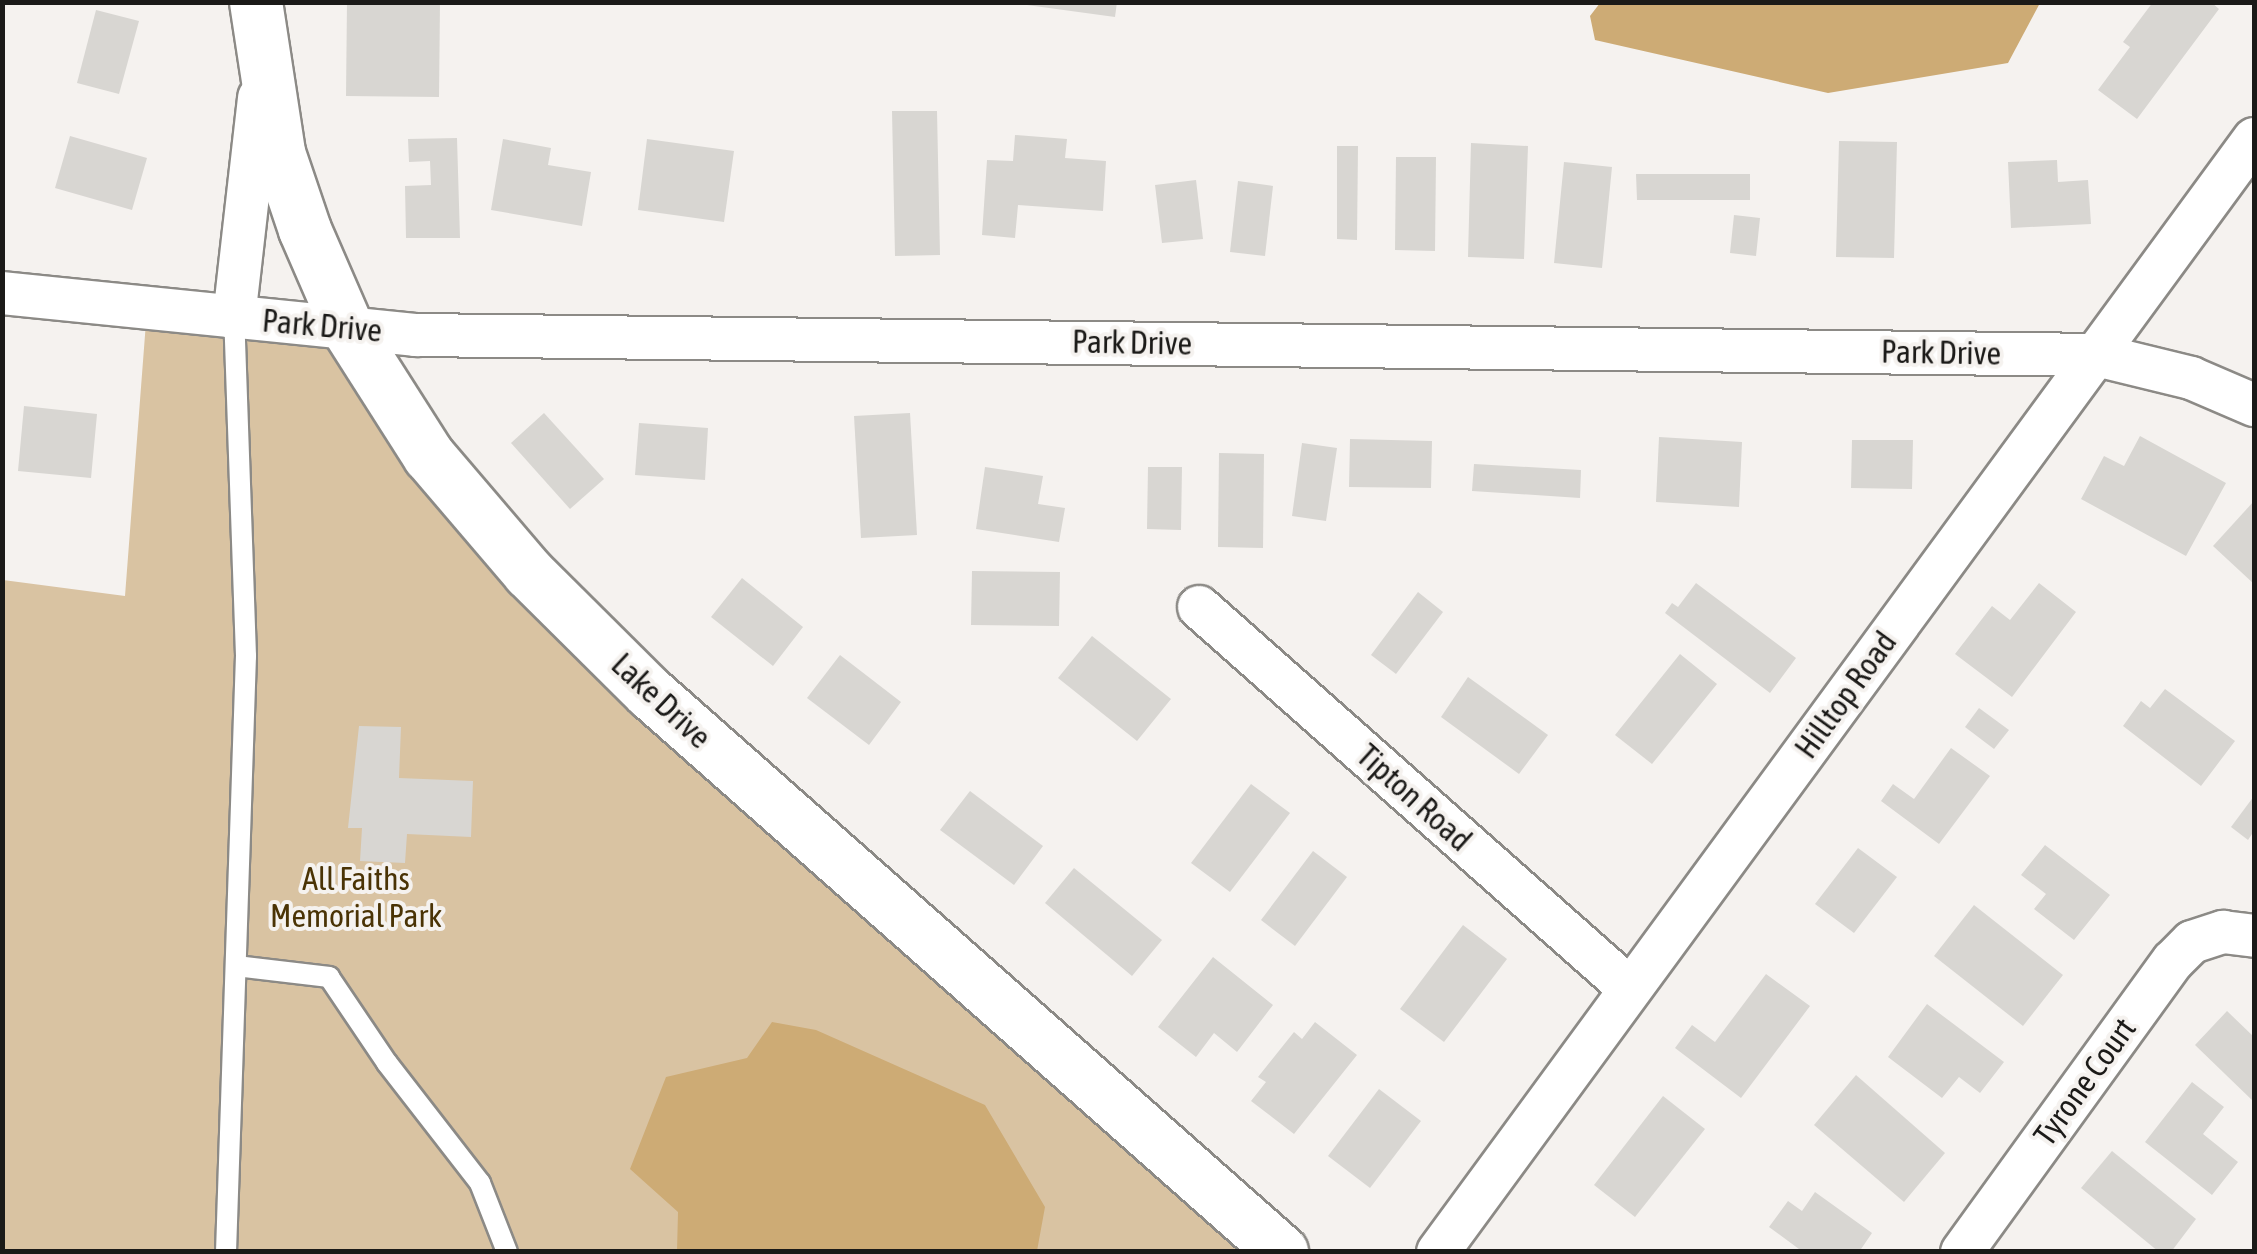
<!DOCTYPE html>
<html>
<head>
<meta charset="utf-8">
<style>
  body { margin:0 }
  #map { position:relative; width:2257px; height:1254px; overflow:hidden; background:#f5f2ef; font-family:"Asap Condensed",sans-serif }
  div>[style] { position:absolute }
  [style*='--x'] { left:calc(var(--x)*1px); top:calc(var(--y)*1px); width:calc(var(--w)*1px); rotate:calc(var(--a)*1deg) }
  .green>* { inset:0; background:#d9c3a2 }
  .water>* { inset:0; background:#cdab75 }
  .building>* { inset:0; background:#d8d6d2 }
  .roads { filter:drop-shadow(2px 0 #8c8a86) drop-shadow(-2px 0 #8c8a86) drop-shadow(0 2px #8c8a86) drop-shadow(0 -2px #8c8a86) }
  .service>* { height:20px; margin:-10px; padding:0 10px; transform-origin:10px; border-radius:10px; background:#fff }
  .minor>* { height:42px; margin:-21px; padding:0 21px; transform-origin:21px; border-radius:21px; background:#fff }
  .tertiary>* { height:52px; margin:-26px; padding:0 26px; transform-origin:26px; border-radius:26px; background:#fff }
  span { translate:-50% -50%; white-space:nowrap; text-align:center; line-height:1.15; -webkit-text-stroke:8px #f5f2ef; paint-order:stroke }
  .street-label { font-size:32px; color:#1b1a18 }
  .park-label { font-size:32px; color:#4a3305 }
  .frame { position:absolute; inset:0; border:5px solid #1b1a18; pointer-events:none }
</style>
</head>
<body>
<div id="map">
  <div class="green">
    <div style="clip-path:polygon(147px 309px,348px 329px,429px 456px,1281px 1252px,3px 1252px,3px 580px,125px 596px)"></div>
  </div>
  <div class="water">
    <div style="clip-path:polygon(1600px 3px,1600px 2px,2040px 3px,2008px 63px,1828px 93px,1595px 40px,1590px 16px)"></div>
    <div style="clip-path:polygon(772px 1022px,816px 1030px,985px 1105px,1045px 1207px,1037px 1251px,677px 1251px,678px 1212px,630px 1169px,666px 1077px,747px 1058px)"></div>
  </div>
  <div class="building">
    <div style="clip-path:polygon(347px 2px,440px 2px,439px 97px,346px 96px)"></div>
    <div style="clip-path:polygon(1006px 2px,1117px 2px,1115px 17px)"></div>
    <div style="clip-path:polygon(2153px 2px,2211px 2px,2219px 9px,2137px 119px,2098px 90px,2130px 47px,2123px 42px)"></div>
    <div style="clip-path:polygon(96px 10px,139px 21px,119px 94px,77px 83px)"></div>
    <div style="clip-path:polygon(892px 111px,937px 111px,940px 255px,895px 256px)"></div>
    <div style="clip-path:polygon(1015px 135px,1067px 139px,1065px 158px,1106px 161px,1103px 211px,1018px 205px,1015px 238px,982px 235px,987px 160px,1013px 161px)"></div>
    <div style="clip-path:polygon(70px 136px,147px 158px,132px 210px,55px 188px)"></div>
    <div style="clip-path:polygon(457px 138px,460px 238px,406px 238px,405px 186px,431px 185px,430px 161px,409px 162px,408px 139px)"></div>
    <div style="clip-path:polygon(503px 139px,551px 148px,548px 165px,591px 172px,582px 226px,491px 210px)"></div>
    <div style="clip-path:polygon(647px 139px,734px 151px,724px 222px,638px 210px)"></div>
    <div style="clip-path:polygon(1839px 141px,1897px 142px,1894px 258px,1836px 257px)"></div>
    <div style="clip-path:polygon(1471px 143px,1528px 146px,1524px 259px,1468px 257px)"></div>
    <div style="clip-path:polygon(1337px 146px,1358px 146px,1357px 240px,1337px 239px)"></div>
    <div style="clip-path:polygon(1396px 157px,1436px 157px,1435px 251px,1395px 250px)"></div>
    <div style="clip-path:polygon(2057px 160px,2058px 182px,2088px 180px,2091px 224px,2011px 228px,2008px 162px)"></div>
    <div style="clip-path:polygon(1564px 162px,1612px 167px,1602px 268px,1554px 263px)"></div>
    <div style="clip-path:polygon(1636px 174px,1750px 174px,1750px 200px,1637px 200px)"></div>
    <div style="clip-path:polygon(1196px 180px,1203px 239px,1162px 243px,1155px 185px)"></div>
    <div style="clip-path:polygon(1238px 181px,1273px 186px,1265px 256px,1230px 252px)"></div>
    <div style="clip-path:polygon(1734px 215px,1760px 218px,1756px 256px,1730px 253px)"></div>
    <div style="clip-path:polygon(24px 406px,97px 414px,91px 478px,18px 471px)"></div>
    <div style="clip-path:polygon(544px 413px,604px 479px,570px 509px,511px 443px)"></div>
    <div style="clip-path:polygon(910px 413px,917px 535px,861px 538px,854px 416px)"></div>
    <div style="clip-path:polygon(639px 423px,708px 428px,705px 480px,635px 475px)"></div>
    <div style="clip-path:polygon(2140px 436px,2226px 483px,2186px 556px,2081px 499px,2104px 456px,2124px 466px)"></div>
    <div style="clip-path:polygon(1659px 437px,1742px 442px,1739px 507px,1656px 502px)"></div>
    <div style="clip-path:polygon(1350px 439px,1432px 441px,1431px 488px,1349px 487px)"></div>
    <div style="clip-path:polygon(1852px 440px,1913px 440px,1912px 489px,1851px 488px)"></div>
    <div style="clip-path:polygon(1302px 443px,1337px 448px,1326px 521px,1292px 516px)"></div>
    <div style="clip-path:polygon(1219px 453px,1264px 454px,1263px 548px,1218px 547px)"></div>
    <div style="clip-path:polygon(1474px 464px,1581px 470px,1580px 498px,1472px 491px)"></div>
    <div style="clip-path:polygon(985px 467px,1043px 476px,1038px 504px,1065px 508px,1059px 542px,976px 529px)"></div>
    <div style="clip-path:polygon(1148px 467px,1182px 467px,1181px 530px,1147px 529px)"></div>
    <div style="clip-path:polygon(2254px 501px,2254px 584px,2213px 546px)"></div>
    <div style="clip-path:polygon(972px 571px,1060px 572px,1059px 626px,971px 625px)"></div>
    <div style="clip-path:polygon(742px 578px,803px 627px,773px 666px,711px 617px)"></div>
    <div style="clip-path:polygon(1696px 583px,1796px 658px,1770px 693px,1665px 613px,1672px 603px,1678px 607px)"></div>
    <div style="clip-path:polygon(2039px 583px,2076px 612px,2012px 697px,1955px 654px,1992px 606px,2010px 620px)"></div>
    <div style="clip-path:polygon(1418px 592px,1443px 612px,1396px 674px,1371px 655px)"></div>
    <div style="clip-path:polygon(1092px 636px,1171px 699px,1137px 741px,1058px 678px)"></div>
    <div style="clip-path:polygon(1680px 654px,1717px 684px,1652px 764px,1615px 735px)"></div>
    <div style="clip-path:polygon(840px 655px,901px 702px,869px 745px,807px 698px)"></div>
    <div style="clip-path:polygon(1468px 677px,1548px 735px,1519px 774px,1441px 717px)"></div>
    <div style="clip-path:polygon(2165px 689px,2235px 741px,2201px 786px,2123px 726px,2141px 701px,2150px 708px)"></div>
    <div style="clip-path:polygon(1979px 708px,2009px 730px,1994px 749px,1965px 727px)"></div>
    <div style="clip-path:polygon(359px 726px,401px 727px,399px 778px,473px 781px,471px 837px,407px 834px,405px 863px,360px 861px,362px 828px,348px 828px)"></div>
    <div style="clip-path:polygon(1951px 748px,1990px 776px,1939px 844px,1881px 801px,1893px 784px,1914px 799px)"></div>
    <div style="clip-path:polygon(1251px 784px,1290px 813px,1230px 892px,1191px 863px)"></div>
    <div style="clip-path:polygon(970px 791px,1043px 846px,1014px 885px,940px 830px)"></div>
    <div style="clip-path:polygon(2254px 796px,2254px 831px,2248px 840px,2231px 827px)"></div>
    <div style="clip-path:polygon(2045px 845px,2110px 895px,2074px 940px,2034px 909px,2046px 894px,2021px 875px)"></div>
    <div style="clip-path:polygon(1858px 848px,1897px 877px,1854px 933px,1815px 904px)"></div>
    <div style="clip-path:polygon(1313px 851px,1347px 877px,1295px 946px,1261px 920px)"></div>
    <div style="clip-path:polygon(1074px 868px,1162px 940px,1132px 976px,1045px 903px)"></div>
    <div style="clip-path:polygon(1974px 905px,2063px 975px,2023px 1026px,1934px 956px)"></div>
    <div style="clip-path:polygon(1463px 925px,1507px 959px,1444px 1042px,1400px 1009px)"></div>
    <div style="clip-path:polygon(1213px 957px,1273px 1005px,1237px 1052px,1214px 1033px,1196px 1057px,1158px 1027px)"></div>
    <div style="clip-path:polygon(1766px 974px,1810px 1006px,1741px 1098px,1675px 1048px,1692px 1025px,1715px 1042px)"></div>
    <div style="clip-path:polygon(1927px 1004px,2004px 1062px,1980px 1093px,1959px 1077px,1942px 1098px,1888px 1057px)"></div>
    <div style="clip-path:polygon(2227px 1011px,2254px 1037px,2254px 1102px,2195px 1045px)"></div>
    <div style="clip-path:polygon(1315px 1022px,1357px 1055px,1294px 1134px,1251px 1101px,1266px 1082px,1258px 1077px,1294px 1032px,1302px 1039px)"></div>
    <div style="clip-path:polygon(1856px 1075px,1945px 1153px,1904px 1202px,1814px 1125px)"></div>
    <div style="clip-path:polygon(2192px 1082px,2224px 1107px,2203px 1134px,2238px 1162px,2212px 1195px,2145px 1142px)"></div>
    <div style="clip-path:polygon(1379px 1089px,1421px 1121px,1370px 1188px,1328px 1156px)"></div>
    <div style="clip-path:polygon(1663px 1096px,1705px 1129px,1635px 1217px,1594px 1185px)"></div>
    <div style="clip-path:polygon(2112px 1151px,2196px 1219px,2171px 1252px,2159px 1252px,2081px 1188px)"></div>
    <div style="clip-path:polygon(1815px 1192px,1872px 1233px,1859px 1252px,1803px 1252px,1769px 1227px,1788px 1201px,1802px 1211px)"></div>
  </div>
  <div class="roads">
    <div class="service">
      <div style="--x:236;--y:966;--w:94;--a:6.7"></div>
      <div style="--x:329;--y:977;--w:104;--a:56"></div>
      <div style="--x:387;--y:1063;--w:152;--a:52.2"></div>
      <div style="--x:480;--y:1183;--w:74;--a:68.6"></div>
      <div style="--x:226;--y:1252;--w:596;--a:-88.08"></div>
      <div style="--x:246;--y:656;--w:338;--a:-92"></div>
    </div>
    <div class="minor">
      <div style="--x:2;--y:293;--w:416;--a:5.8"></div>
      <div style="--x:416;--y:335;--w:1681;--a:0.68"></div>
      <div style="--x:2097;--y:355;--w:97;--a:13.7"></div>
      <div style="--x:2191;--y:378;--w:69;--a:23.2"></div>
      <div style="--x:234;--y:318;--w:222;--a:-83.5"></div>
      <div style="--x:1199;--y:607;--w:575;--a:41.54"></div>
      <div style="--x:1438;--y:1252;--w:1380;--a:-53.75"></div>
      <div style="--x:1962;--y:1252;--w:359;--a:-54.1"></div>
      <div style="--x:2173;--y:961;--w:27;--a:-45"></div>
      <div style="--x:2192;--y:942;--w:33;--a:-18"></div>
      <div style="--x:2223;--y:932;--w:31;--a:7"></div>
    </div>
    <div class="tertiary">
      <div style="--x:256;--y:2;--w:153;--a:81.3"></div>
      <div style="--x:279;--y:153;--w:81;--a:71.3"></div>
      <div style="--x:305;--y:230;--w:108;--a:66.5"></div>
      <div style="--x:348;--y:329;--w:151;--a:57.5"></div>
      <div style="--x:429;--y:456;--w:154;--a:49.5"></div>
      <div style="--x:529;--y:573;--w:170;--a:44.8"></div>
      <div style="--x:650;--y:693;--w:844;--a:41.49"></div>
    </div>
  </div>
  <div class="street-label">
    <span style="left:322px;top:326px;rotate:5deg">Park Drive</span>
    <span style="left:1132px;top:343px;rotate:1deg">Park Drive</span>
    <span style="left:1941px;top:353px;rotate:1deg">Park Drive</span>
    <span style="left:1846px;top:695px;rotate:-54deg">Hilltop Road</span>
    <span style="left:661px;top:701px;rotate:43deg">Lake Drive</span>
    <span style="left:1414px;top:798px;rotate:42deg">Tipton Road</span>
    <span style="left:2085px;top:1082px;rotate:-54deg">Tyrone Court</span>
  </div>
  <div class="park-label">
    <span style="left:356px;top:898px">All Faiths<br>Memorial Park</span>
  </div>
  <div class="frame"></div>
</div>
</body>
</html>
